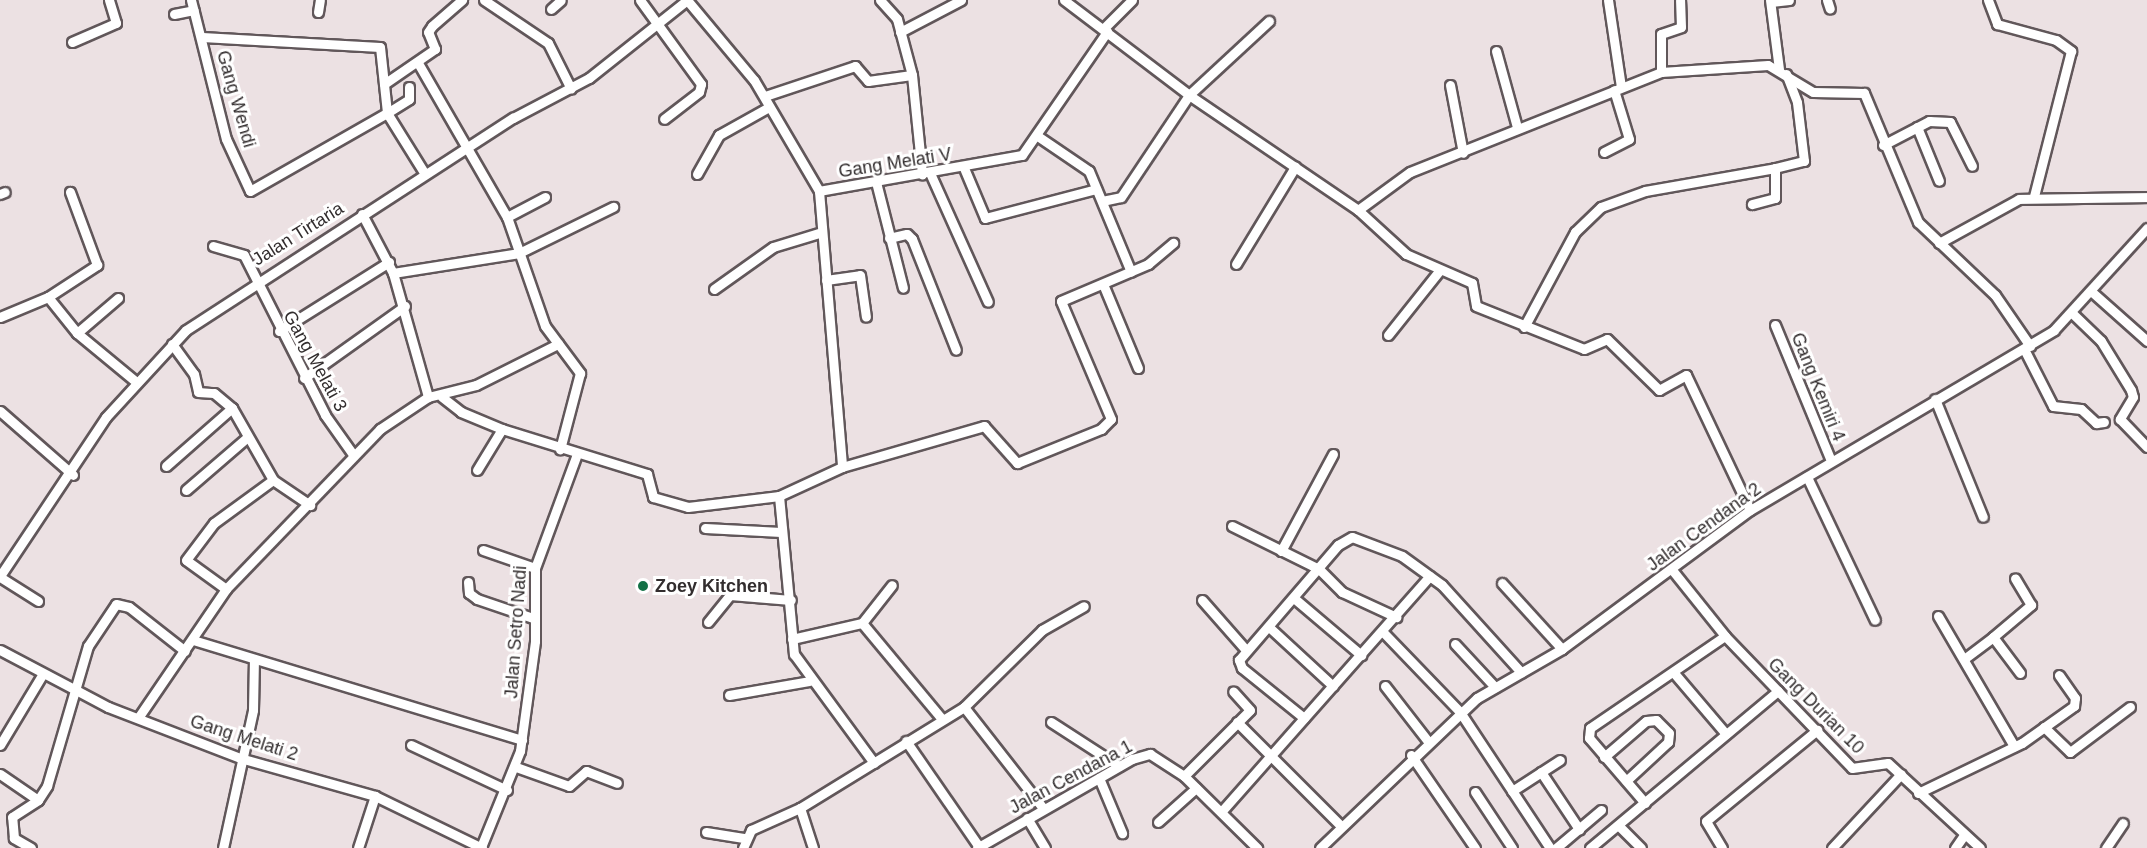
<!DOCTYPE html>
<html>
<head>
<meta charset="utf-8">
<style>
  body { margin:0 }
  #map { position:relative; width:2147px; height:848px; overflow:hidden; background:#ece1e3; font-family:Arial,sans-serif }
  div>[style] { position:absolute }
  [style*='--x'] { left:calc(var(--x)*1px); top:calc(var(--y)*1px); width:calc(var(--w)*1px); rotate:calc(var(--a)*1deg) }
  .roads { filter:drop-shadow(2px 0 #61575a) drop-shadow(-2px 0 #61575a) drop-shadow(0 2px #61575a) drop-shadow(0 -2px #61575a) }
  .minor>* { height:9px; margin:-4.5px; padding:0 4.5px; transform-origin:4.5px; border-radius:4.5px; background:#fff }
  .dots>* { width:16px; height:16px; translate:-50% -50%; box-sizing:border-box; border:3px solid #fff; border-radius:50% }
  span { translate:-50% -50%; white-space:nowrap; text-align:center; line-height:1.15; -webkit-text-stroke:6px #fff; paint-order:stroke }
  .street-label { font-size:18px; color:#322d2e }
  .poi-label { font-size:18px; color:#322d2e; font-weight:700 }
  .left { translate:0 -50%; text-align:left }
</style>
</head>
<body>
<div id="map">
  <div class="roads">
    <div class="minor">
      <div style="--x:191;--y:0;--w:143;--a:75.9"></div>
      <div style="--x:226;--y:139;--w:57;--a:65.2"></div>
      <div style="--x:250;--y:191;--w:158;--a:-29.7"></div>
      <div style="--x:387;--y:113;--w:26;--a:-32"></div>
      <div style="--x:409;--y:99;--w:12;--a:-90"></div>
      <div style="--x:484;--y:0;--w:77;--a:33.9"></div>
      <div style="--x:548;--y:43;--w:51;--a:63.4"></div>
      <div style="--x:640;--y:0;--w:104;--a:54"></div>
      <div style="--x:701;--y:84;--w:8;--a:104"></div>
      <div style="--x:699;--y:92;--w:44;--a:142.4"></div>
      <div style="--x:687;--y:0;--w:104;--a:50.1"></div>
      <div style="--x:754;--y:80;--w:129;--a:59.6"></div>
      <div style="--x:819;--y:191;--w:206;--a:-10.1"></div>
      <div style="--x:1022;--y:155;--w:150;--a:-55.4"></div>
      <div style="--x:880;--y:0;--w:25;--a:48"></div>
      <div style="--x:897;--y:19;--w:58;--a:75"></div>
      <div style="--x:912;--y:75;--w:100;--a:84.2"></div>
      <div style="--x:1064;--y:0;--w:157;--a:37.2"></div>
      <div style="--x:1189;--y:95;--w:204;--a:34.2"></div>
      <div style="--x:1358;--y:210;--w:64;--a:-36.2"></div>
      <div style="--x:1410;--y:172;--w:270;--a:-21.7"></div>
      <div style="--x:1661;--y:72;--w:107;--a:-3.7"></div>
      <div style="--x:1768;--y:65;--w:52;--a:31"></div>
      <div style="--x:1813;--y:92;--w:51;--a:1.1"></div>
      <div style="--x:1864;--y:93;--w:140;--a:67.3"></div>
      <div style="--x:1918;--y:222;--w:106;--a:43.5"></div>
      <div style="--x:1995;--y:295;--w:62;--a:55.5"></div>
      <div style="--x:1608;--y:0;--w:88;--a:81.5"></div>
      <div style="--x:1770;--y:0;--w:70;--a:82.6"></div>
      <div style="--x:1827;--y:0;--w:9;--a:72"></div>
      <div style="--x:1988;--y:0;--w:26;--a:69"></div>
      <div style="--x:1997;--y:24;--w:61;--a:15.2"></div>
      <div style="--x:2056;--y:40;--w:19;--a:36"></div>
      <div style="--x:2071;--y:51;--w:150;--a:104.3"></div>
      <div style="--x:1771;--y:2;--w:18;--a:-6"></div>
      <div style="--x:551;--y:9;--w:13;--a:-42"></div>
      <div style="--x:318;--y:12;--w:12;--a:-81"></div>
      <div style="--x:174;--y:14;--w:20;--a:-11"></div>
      <div style="--x:1103;--y:29;--w:41;--a:-45"></div>
      <div style="--x:900;--y:32;--w:69;--a:-27.7"></div>
      <div style="--x:202;--y:37;--w:178;--a:3.2"></div>
      <div style="--x:380;--y:47;--w:66;--a:83.9"></div>
      <div style="--x:387;--y:113;--w:72;--a:58.1"></div>
      <div style="--x:72;--y:42;--w:48;--a:-23.4"></div>
      <div style="--x:116;--y:23;--w:24;--a:-107"></div>
      <div style="--x:1496;--y:51;--w:79;--a:74.6"></div>
      <div style="--x:418;--y:63;--w:178;--a:60"></div>
      <div style="--x:507;--y:217;--w:115;--a:70.8"></div>
      <div style="--x:545;--y:326;--w:59;--a:53.3"></div>
      <div style="--x:580;--y:373;--w:79;--a:104.7"></div>
      <div style="--x:1661;--y:72;--w:38;--a:-90"></div>
      <div style="--x:1661;--y:34;--w:21;--a:-19"></div>
      <div style="--x:1681;--y:27;--w:27;--a:-92"></div>
      <div style="--x:384;--y:84;--w:62;--a:-34.5"></div>
      <div style="--x:435;--y:49;--w:18;--a:-112"></div>
      <div style="--x:428;--y:32;--w:7;--a:-56"></div>
      <div style="--x:432;--y:26;--w:40;--a:-41"></div>
      <div style="--x:1450;--y:85;--w:69;--a:79.2"></div>
      <div style="--x:765;--y:96;--w:95;--a:-18.4"></div>
      <div style="--x:855;--y:66;--w:20;--a:49"></div>
      <div style="--x:868;--y:81;--w:44;--a:-7.8"></div>
      <div style="--x:1917;--y:127;--w:58;--a:67.8"></div>
      <div style="--x:1039;--y:137;--w:60;--a:34.2"></div>
      <div style="--x:1089;--y:171;--w:109;--a:67.4"></div>
      <div style="--x:1883;--y:145;--w:52;--a:-27.6"></div>
      <div style="--x:1929;--y:121;--w:21;--a:3"></div>
      <div style="--x:1950;--y:122;--w:49;--a:63.4"></div>
      <div style="--x:1604;--y:152;--w:28;--a:-27"></div>
      <div style="--x:1629;--y:139;--w:51;--a:-107"></div>
      <div style="--x:964;--y:168;--w:54;--a:67.2"></div>
      <div style="--x:985;--y:218;--w:115;--a:-14.6"></div>
      <div style="--x:1775;--y:168;--w:30;--a:-14"></div>
      <div style="--x:1804;--y:161;--w:59;--a:-96.8"></div>
      <div style="--x:1797;--y:102;--w:30;--a:-111"></div>
      <div style="--x:930;--y:173;--w:141;--a:65.8"></div>
      <div style="--x:697;--y:174;--w:45;--a:-60.6"></div>
      <div style="--x:719;--y:135;--w:57;--a:-29.2"></div>
      <div style="--x:876;--y:182;--w:109;--a:75.7"></div>
      <div style="--x:819;--y:191;--w:277;--a:85.2"></div>
      <div style="--x:0;--y:194;--w:5;--a:-22"></div>
      <div style="--x:1102;--y:201;--w:19;--a:-12"></div>
      <div style="--x:1121;--y:197;--w:123;--a:-56.3"></div>
      <div style="--x:1189;--y:95;--w:109;--a:-42.8"></div>
      <div style="--x:1358;--y:210;--w:65;--a:42.5"></div>
      <div style="--x:1406;--y:254;--w:72;--a:23.7"></div>
      <div style="--x:1472;--y:283;--w:23;--a:80"></div>
      <div style="--x:1476;--y:306;--w:116;--a:21.7"></div>
      <div style="--x:1584;--y:349;--w:25;--a:-23"></div>
      <div style="--x:1607;--y:339;--w:73;--a:44.4"></div>
      <div style="--x:1659;--y:390;--w:31;--a:-29"></div>
      <div style="--x:1686;--y:375;--w:149;--a:64.6"></div>
      <div style="--x:362;--y:214;--w:67;--a:62.3"></div>
      <div style="--x:393;--y:273;--w:129;--a:74.2"></div>
      <div style="--x:507;--y:217;--w:43;--a:-27.8"></div>
      <div style="--x:889;--y:238;--w:18;--a:-13"></div>
      <div style="--x:907;--y:234;--w:7;--a:45"></div>
      <div style="--x:912;--y:239;--w:119;--a:68.4"></div>
      <div style="--x:1939;--y:243;--w:91;--a:-28.8"></div>
      <div style="--x:2019;--y:199;--w:128;--a:-0.9"></div>
      <div style="--x:213;--y:246;--w:32;--a:16"></div>
      <div style="--x:244;--y:255;--w:179;--a:63.1"></div>
      <div style="--x:325;--y:415;--w:47;--a:54.6"></div>
      <div style="--x:1236;--y:264;--w:114;--a:-58.7"></div>
      <div style="--x:393;--y:273;--w:128;--a:-9"></div>
      <div style="--x:519;--y:253;--w:105;--a:-26.1"></div>
      <div style="--x:826;--y:280;--w:34;--a:-8"></div>
      <div style="--x:860;--y:275;--w:42;--a:81.9"></div>
      <div style="--x:1103;--y:284;--w:91;--a:67.4"></div>
      <div style="--x:714;--y:289;--w:72;--a:-35.4"></div>
      <div style="--x:773;--y:247;--w:51;--a:-17"></div>
      <div style="--x:2092;--y:292;--w:74;--a:41.7"></div>
      <div style="--x:48;--y:297;--w:46;--a:51.1"></div>
      <div style="--x:77;--y:333;--w:75;--a:39.6"></div>
      <div style="--x:2072;--y:313;--w:40;--a:44"></div>
      <div style="--x:2101;--y:341;--w:57;--a:58.5"></div>
      <div style="--x:2131;--y:390;--w:7;--a:74"></div>
      <div style="--x:2133;--y:397;--w:26;--a:121"></div>
      <div style="--x:2120;--y:419;--w:39;--a:46"></div>
      <div style="--x:0;--y:317;--w:52;--a:-22.6"></div>
      <div style="--x:48;--y:297;--w:59;--a:-33.1"></div>
      <div style="--x:97;--y:265;--w:78;--a:-110.3"></div>
      <div style="--x:1775;--y:325;--w:147;--a:67.6"></div>
      <div style="--x:1524;--y:327;--w:108;--a:-61.8"></div>
      <div style="--x:1575;--y:232;--w:36;--a:-44"></div>
      <div style="--x:1601;--y:207;--w:47;--a:-20"></div>
      <div style="--x:1645;--y:191;--w:132;--a:-10"></div>
      <div style="--x:1775;--y:168;--w:30;--a:90"></div>
      <div style="--x:1775;--y:198;--w:24;--a:165"></div>
      <div style="--x:279;--y:331;--w:130;--a:-32.1"></div>
      <div style="--x:77;--y:333;--w:54;--a:-40.5"></div>
      <div style="--x:1388;--y:335;--w:82;--a:-51.4"></div>
      <div style="--x:172;--y:344;--w:37;--a:54"></div>
      <div style="--x:194;--y:374;--w:18;--a:77"></div>
      <div style="--x:198;--y:392;--w:16;--a:4"></div>
      <div style="--x:214;--y:393;--w:23;--a:40"></div>
      <div style="--x:232;--y:408;--w:83;--a:60.3"></div>
      <div style="--x:2024;--y:349;--w:64;--a:63"></div>
      <div style="--x:2053;--y:406;--w:28;--a:6"></div>
      <div style="--x:2081;--y:409;--w:21;--a:43"></div>
      <div style="--x:2096;--y:423;--w:8;--a:-7"></div>
      <div style="--x:304;--y:378;--w:124;--a:-35.5"></div>
      <div style="--x:442;--y:397;--w:24;--a:38"></div>
      <div style="--x:461;--y:412;--w:44;--a:22.5"></div>
      <div style="--x:502;--y:429;--w:152;--a:17.2"></div>
      <div style="--x:647;--y:474;--w:24;--a:75"></div>
      <div style="--x:653;--y:497;--w:36;--a:16"></div>
      <div style="--x:688;--y:507;--w:92;--a:-6.9"></div>
      <div style="--x:779;--y:496;--w:69;--a:-24.7"></div>
      <div style="--x:842;--y:467;--w:148;--a:-16.1"></div>
      <div style="--x:984;--y:426;--w:50;--a:48.3"></div>
      <div style="--x:1017;--y:463;--w:91;--a:-22"></div>
      <div style="--x:1101;--y:429;--w:14;--a:-45"></div>
      <div style="--x:1111;--y:419;--w:128;--a:-113"></div>
      <div style="--x:1061;--y:301;--w:95;--a:-23"></div>
      <div style="--x:1148;--y:264;--w:33;--a:-40"></div>
      <div style="--x:1935;--y:399;--w:127;--a:67.9"></div>
      <div style="--x:0;--y:411;--w:97;--a:41.2"></div>
      <div style="--x:166;--y:466;--w:88;--a:-41.3"></div>
      <div style="--x:477;--y:470;--w:48;--a:-58.6"></div>
      <div style="--x:1807;--y:477;--w:158;--a:64.6"></div>
      <div style="--x:186;--y:490;--w:78;--a:-40.8"></div>
      <div style="--x:779;--y:496;--w:159;--a:84.6"></div>
      <div style="--x:794;--y:654;--w:135;--a:53.7"></div>
      <div style="--x:1232;--y:526;--w:97;--a:26.3"></div>
      <div style="--x:1319;--y:569;--w:33;--a:45"></div>
      <div style="--x:1342;--y:592;--w:60;--a:24.8"></div>
      <div style="--x:705;--y:528;--w:76;--a:3"></div>
      <div style="--x:483;--y:550;--w:55;--a:19.1"></div>
      <div style="--x:1281;--y:551;--w:110;--a:-61.8"></div>
      <div style="--x:1673;--y:571;--w:83;--a:51.3"></div>
      <div style="--x:1725;--y:636;--w:183;--a:46.1"></div>
      <div style="--x:1852;--y:768;--w:36;--a:-8"></div>
      <div style="--x:1888;--y:763;--w:125;--a:42.7"></div>
      <div style="--x:0;--y:576;--w:191;--a:-56.3"></div>
      <div style="--x:106;--y:417;--w:118;--a:-47.4"></div>
      <div style="--x:186;--y:330;--w:390;--a:-33"></div>
      <div style="--x:513;--y:118;--w:86;--a:-27.8"></div>
      <div style="--x:589;--y:78;--w:125;--a:-38.5"></div>
      <div style="--x:0;--y:577;--w:45;--a:32.3"></div>
      <div style="--x:468;--y:582;--w:11;--a:85"></div>
      <div style="--x:469;--y:593;--w:10;--a:37"></div>
      <div style="--x:477;--y:599;--w:59;--a:18.7"></div>
      <div style="--x:1502;--y:583;--w:89;--a:47.7"></div>
      <div style="--x:226;--y:589;--w:49;--a:-144.1"></div>
      <div style="--x:186;--y:560;--w:46;--a:-52.9"></div>
      <div style="--x:214;--y:523;--w:73;--a:-36.1"></div>
      <div style="--x:273;--y:480;--w:45;--a:34"></div>
      <div style="--x:1295;--y:599;--w:87;--a:40.3"></div>
      <div style="--x:1202;--y:600;--w:67;--a:48.7"></div>
      <div style="--x:1938;--y:616;--w:151;--a:59.7"></div>
      <div style="--x:708;--y:622;--w:35;--a:-51"></div>
      <div style="--x:730;--y:595;--w:61;--a:4.7"></div>
      <div style="--x:862;--y:623;--w:125;--a:50.2"></div>
      <div style="--x:1269;--y:627;--w:87;--a:42.7"></div>
      <div style="--x:1382;--y:631;--w:112;--a:46.1"></div>
      <div style="--x:1460;--y:712;--w:163;--a:56.5"></div>
      <div style="--x:1993;--y:637;--w:50;--a:-40.1"></div>
      <div style="--x:2031;--y:605;--w:31;--a:-121"></div>
      <div style="--x:792;--y:639;--w:72;--a:-12.9"></div>
      <div style="--x:862;--y:623;--w:48;--a:-51.7"></div>
      <div style="--x:193;--y:640;--w:344;--a:16.9"></div>
      <div style="--x:1455;--y:644;--w:59;--a:47.1"></div>
      <div style="--x:0;--y:650;--w:122;--a:27.8"></div>
      <div style="--x:108;--y:707;--w:142;--a:21.1"></div>
      <div style="--x:240;--y:758;--w:140;--a:15.7"></div>
      <div style="--x:375;--y:796;--w:119;--a:25.9"></div>
      <div style="--x:1964;--y:659;--w:36;--a:-37"></div>
      <div style="--x:1993;--y:637;--w:45;--a:53.1"></div>
      <div style="--x:1674;--y:673;--w:80;--a:49.6"></div>
      <div style="--x:1385;--y:686;--w:68;--a:52.1"></div>
      <div style="--x:729;--y:695;--w:81;--a:-9.9"></div>
      <div style="--x:964;--y:707;--w:110;--a:-44.6"></div>
      <div style="--x:1042;--y:630;--w:48;--a:-29.7"></div>
      <div style="--x:138;--y:718;--w:156;--a:-55.7"></div>
      <div style="--x:226;--y:589;--w:222;--a:-46.1"></div>
      <div style="--x:380;--y:429;--w:58;--a:-33.7"></div>
      <div style="--x:428;--y:397;--w:49;--a:-14"></div>
      <div style="--x:476;--y:385;--w:92;--a:-26.6"></div>
      <div style="--x:1304;--y:718;--w:80;--a:-141.1"></div>
      <div style="--x:1242;--y:668;--w:9;--a:-111"></div>
      <div style="--x:1239;--y:660;--w:152;--a:-49.3"></div>
      <div style="--x:1338;--y:545;--w:16;--a:-30"></div>
      <div style="--x:1352;--y:537;--w:53;--a:20.8"></div>
      <div style="--x:1402;--y:556;--w:49;--a:35.9"></div>
      <div style="--x:1442;--y:585;--w:118;--a:47.8"></div>
      <div style="--x:1051;--y:722;--w:81;--a:32.9"></div>
      <div style="--x:1237;--y:722;--w:146;--a:45"></div>
      <div style="--x:2044;--y:727;--w:36;--a:44"></div>
      <div style="--x:2070;--y:752;--w:75;--a:-36.9"></div>
      <div style="--x:906;--y:741;--w:129;--a:55.4"></div>
      <div style="--x:0;--y:745;--w:82;--a:-59"></div>
      <div style="--x:411;--y:745;--w:106;--a:25.1"></div>
      <div style="--x:1411;--y:755;--w:113;--a:55.5"></div>
      <div style="--x:1604;--y:757;--w:55;--a:-40.6"></div>
      <div style="--x:1646;--y:721;--w:10;--a:-6"></div>
      <div style="--x:1656;--y:720;--w:18;--a:45"></div>
      <div style="--x:1669;--y:733;--w:9;--a:96"></div>
      <div style="--x:1668;--y:742;--w:57;--a:137.1"></div>
      <div style="--x:516;--y:767;--w:56;--a:19.7"></div>
      <div style="--x:569;--y:786;--w:23;--a:-41"></div>
      <div style="--x:586;--y:771;--w:33;--a:21"></div>
      <div style="--x:1541;--y:772;--w:69;--a:56.3"></div>
      <div style="--x:0;--y:774;--w:46;--a:34.4"></div>
      <div style="--x:1184;--y:776;--w:93;--a:-45"></div>
      <div style="--x:1250;--y:710;--w:25;--a:-132"></div>
      <div style="--x:1099;--y:778;--w:60;--a:67.3"></div>
      <div style="--x:1512;--y:791;--w:57;--a:-32.9"></div>
      <div style="--x:1475;--y:792;--w:67;--a:56.5"></div>
      <div style="--x:1918;--y:793;--w:115;--a:-25.7"></div>
      <div style="--x:2022;--y:743;--w:64;--a:-35.4"></div>
      <div style="--x:2074;--y:706;--w:8;--a:-83"></div>
      <div style="--x:2075;--y:698;--w:28;--a:-125"></div>
      <div style="--x:1645;--y:803;--w:86;--a:-130.7"></div>
      <div style="--x:1589;--y:738;--w:10;--a:-84"></div>
      <div style="--x:1590;--y:728;--w:163;--a:-34.3"></div>
      <div style="--x:800;--y:808;--w:42;--a:72"></div>
      <div style="--x:1221;--y:812;--w:315;--a:-48.5"></div>
      <div style="--x:1027;--y:818;--w:35;--a:59"></div>
      <div style="--x:1158;--y:822;--w:51;--a:-41.8"></div>
      <div style="--x:1619;--y:826;--w:31;--a:45"></div>
      <div style="--x:706;--y:832;--w:38;--a:9"></div>
      <div style="--x:481;--y:847;--w:104;--a:-67.9"></div>
      <div style="--x:520;--y:751;--w:111;--a:-82.2"></div>
      <div style="--x:535;--y:641;--w:73;--a:-90"></div>
      <div style="--x:535;--y:568;--w:121;--a:-69.8"></div>
      <div style="--x:31;--y:848;--w:20;--a:-150"></div>
      <div style="--x:14;--y:838;--w:21;--a:-95"></div>
      <div style="--x:12;--y:817;--w:31;--a:-33"></div>
      <div style="--x:38;--y:800;--w:17;--a:-57"></div>
      <div style="--x:47;--y:786;--w:146;--a:-73.7"></div>
      <div style="--x:88;--y:646;--w:50;--a:-56.3"></div>
      <div style="--x:116;--y:604;--w:13;--a:13"></div>
      <div style="--x:129;--y:607;--w:71;--a:38.2"></div>
      <div style="--x:223;--y:848;--w:141;--a:-77.7"></div>
      <div style="--x:253;--y:710;--w:51;--a:-88.9"></div>
      <div style="--x:358;--y:848;--w:55;--a:-71.9"></div>
      <div style="--x:743;--y:848;--w:20;--a:-66"></div>
      <div style="--x:751;--y:830;--w:54;--a:-24.2"></div>
      <div style="--x:800;--y:808;--w:193;--a:-31.6"></div>
      <div style="--x:964;--y:707;--w:128;--a:52"></div>
      <div style="--x:977;--y:848;--w:179;--a:-29.9"></div>
      <div style="--x:1132;--y:759;--w:19;--a:-16"></div>
      <div style="--x:1150;--y:754;--w:40;--a:32.9"></div>
      <div style="--x:1184;--y:776;--w:103;--a:44.6"></div>
      <div style="--x:1320;--y:848;--w:217;--a:-43.7"></div>
      <div style="--x:1477;--y:698;--w:98;--a:-30"></div>
      <div style="--x:1562;--y:649;--w:234;--a:-36.5"></div>
      <div style="--x:1750;--y:510;--w:353;--a:-30.6"></div>
      <div style="--x:2054;--y:330;--w:138;--a:-47.6"></div>
      <div style="--x:1556;--y:848;--w:59;--a:-40.2"></div>
      <div style="--x:1590;--y:848;--w:245;--a:-39.9"></div>
      <div style="--x:1722;--y:848;--w:31;--a:-121"></div>
      <div style="--x:1706;--y:821;--w:144;--a:-39.3"></div>
      <div style="--x:1832;--y:848;--w:101;--a:-47"></div>
      <div style="--x:1955;--y:848;--w:16;--a:-55"></div>
      <div style="--x:2106;--y:848;--w:30;--a:-56"></div>
    </div>
  </div>
  <div class="dots">
    <div style="left:643px;top:586px;background:#137146"></div>
  </div>
  <div class="street-label">
    <span style="left:236px;top:99px;rotate:74deg">Gang Wendi</span>
    <span style="left:895px;top:163px;rotate:-9deg">Gang Melati V</span>
    <span style="left:298px;top:234px;rotate:-32deg">Jalan Tirtaria</span>
    <span style="left:315px;top:361px;rotate:61deg">Gang Melati 3</span>
    <span style="left:1818px;top:387px;rotate:68deg">Gang Kemiri 4</span>
    <span style="left:1704px;top:527px;rotate:-36deg">Jalan Cendana 2</span>
    <span style="left:516px;top:632px;rotate:-86deg">Jalan Setro Nadi</span>
    <span style="left:1816px;top:706px;rotate:45deg">Gang Durian 10</span>
    <span style="left:244px;top:738px;rotate:18deg">Gang Melati 2</span>
    <span style="left:1071px;top:777px;rotate:-28deg">Jalan Cendana 1</span>
  </div>
  <div class="poi-label">
    <span class="left" style="left:655px;top:586px">Zoey Kitchen</span>
  </div>
</div>
</body>
</html>
